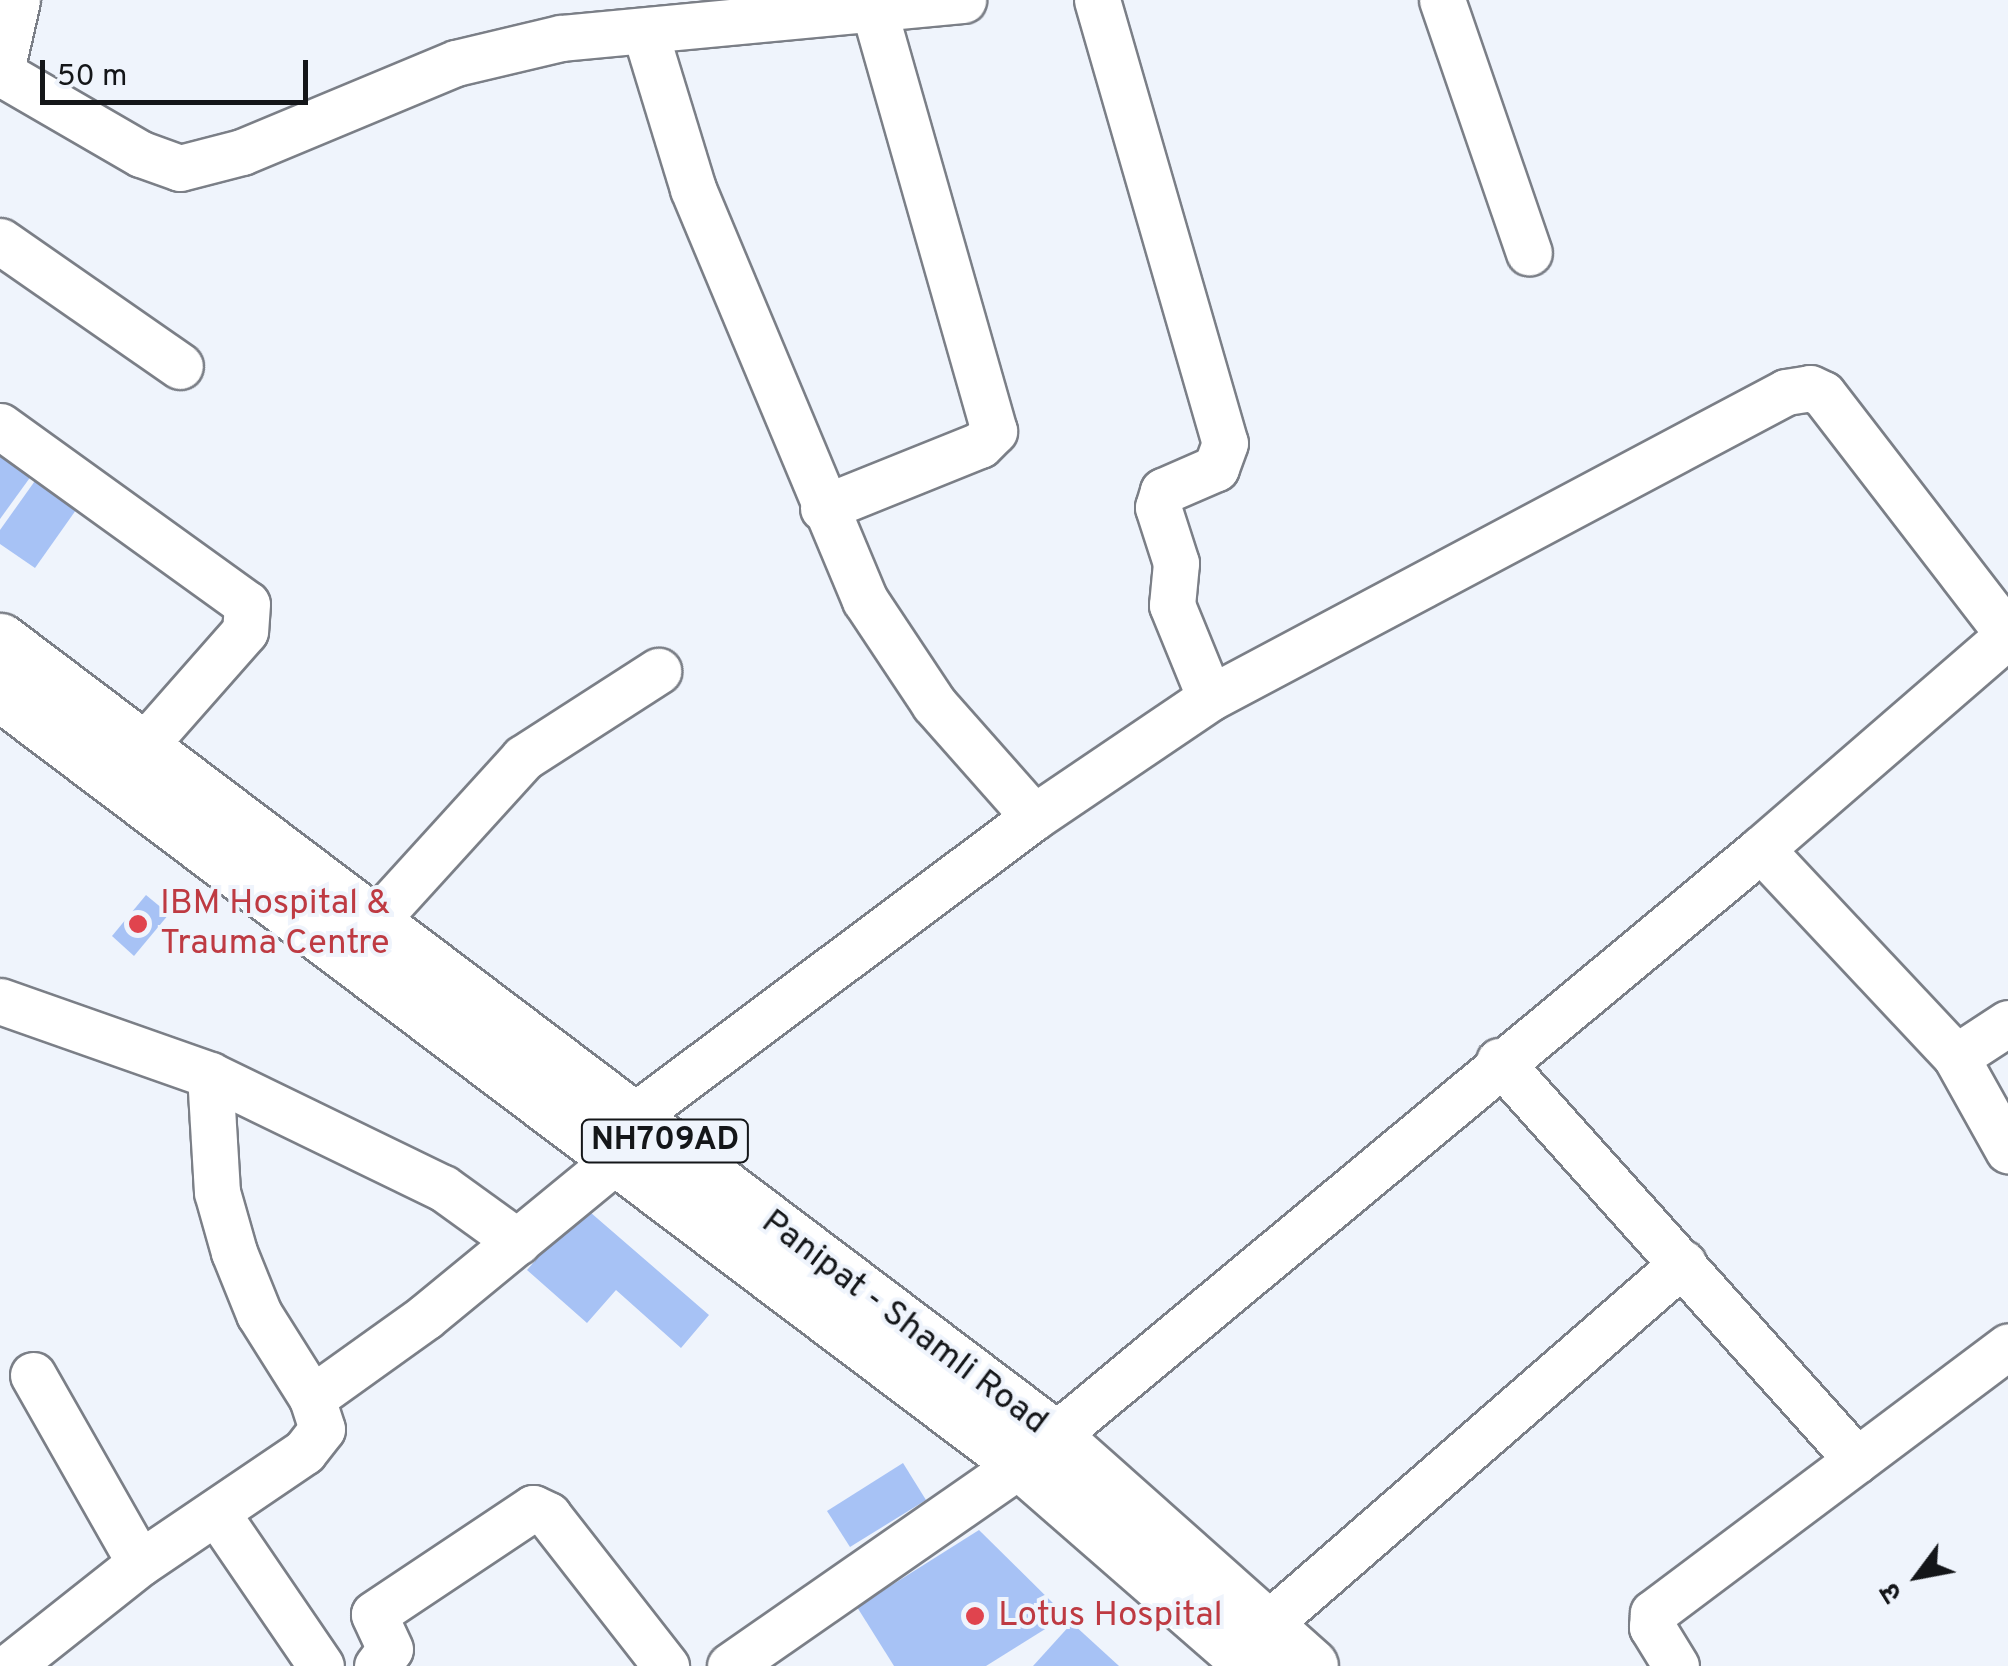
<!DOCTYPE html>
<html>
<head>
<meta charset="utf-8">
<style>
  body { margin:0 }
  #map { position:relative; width:2008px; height:1666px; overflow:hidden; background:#eff4fc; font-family:Overpass,"Noto Sans Devanagari",sans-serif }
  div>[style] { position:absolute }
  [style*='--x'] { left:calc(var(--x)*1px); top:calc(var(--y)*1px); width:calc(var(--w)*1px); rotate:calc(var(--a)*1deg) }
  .building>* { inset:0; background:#a7c2f5 }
  .roads { filter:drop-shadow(2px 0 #7b7f87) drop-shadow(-2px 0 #7b7f87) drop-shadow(0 2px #7b7f87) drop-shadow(0 -2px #7b7f87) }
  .minor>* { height:45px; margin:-22.5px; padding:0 22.5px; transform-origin:22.5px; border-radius:22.5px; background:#fff }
  .highway>* { height:55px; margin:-27.5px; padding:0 27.5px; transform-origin:27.5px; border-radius:27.5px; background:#fff }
  .dots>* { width:28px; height:28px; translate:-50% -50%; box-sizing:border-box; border:5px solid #eff4fc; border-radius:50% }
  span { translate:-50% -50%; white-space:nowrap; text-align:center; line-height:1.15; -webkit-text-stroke:8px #eff4fc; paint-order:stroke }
  .shield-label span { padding:2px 8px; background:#eff4fc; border:2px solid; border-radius:8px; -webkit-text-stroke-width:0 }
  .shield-label { font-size:32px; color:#141619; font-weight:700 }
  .health-label { font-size:35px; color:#be3a42 }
  .left { translate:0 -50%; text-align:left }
  .street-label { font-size:35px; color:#141619 }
  .north { position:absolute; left:1868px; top:1526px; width:100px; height:100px; -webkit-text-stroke:8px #eff4fc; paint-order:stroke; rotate:238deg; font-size:28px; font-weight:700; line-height:40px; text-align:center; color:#141619 }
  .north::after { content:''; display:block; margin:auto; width:35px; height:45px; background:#141619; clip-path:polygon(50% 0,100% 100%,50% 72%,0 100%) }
  .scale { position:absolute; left:40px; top:60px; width:268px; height:45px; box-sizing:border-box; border:5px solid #141619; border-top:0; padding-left:12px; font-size:30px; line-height:35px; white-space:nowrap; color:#141619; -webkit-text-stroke:8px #eff4fc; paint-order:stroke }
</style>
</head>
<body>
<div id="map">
  <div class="building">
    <div style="clip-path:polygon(0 431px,42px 461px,0 519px)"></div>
    <div style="clip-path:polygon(47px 464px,88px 493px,35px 568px,0 544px,0 530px)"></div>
    <div style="clip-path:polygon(146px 895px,169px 914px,134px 956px,112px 936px)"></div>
    <div style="clip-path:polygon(583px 1206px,709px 1315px,681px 1348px,616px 1290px,587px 1323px,527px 1270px)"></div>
    <div style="clip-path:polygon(903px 1463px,926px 1500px,850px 1547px,827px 1511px)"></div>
    <div style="clip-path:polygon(979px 1530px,1066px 1616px,986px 1666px,894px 1666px,857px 1607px)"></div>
    <div style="clip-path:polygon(1072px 1623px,1119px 1666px,1033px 1666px)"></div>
  </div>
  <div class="roads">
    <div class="minor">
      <div style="--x:1097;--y:0;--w:461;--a:73.9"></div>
      <div style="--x:1225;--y:443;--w:27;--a:110"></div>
      <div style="--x:1216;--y:468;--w:58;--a:156.5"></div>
      <div style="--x:1163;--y:491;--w:17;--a:107"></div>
      <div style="--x:1158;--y:507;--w:59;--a:72.2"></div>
      <div style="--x:1176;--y:563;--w:42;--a:95.4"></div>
      <div style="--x:1172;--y:605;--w:100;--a:67.8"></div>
      <div style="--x:1442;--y:0;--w:267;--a:71"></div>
      <div style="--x:646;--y:35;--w:161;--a:73"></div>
      <div style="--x:693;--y:189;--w:446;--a:67.3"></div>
      <div style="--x:865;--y:600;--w:125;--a:56.4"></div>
      <div style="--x:934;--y:704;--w:151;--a:48.5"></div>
      <div style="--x:1;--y:73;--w:162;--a:30.1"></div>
      <div style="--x:141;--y:154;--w:41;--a:19.7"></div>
      <div style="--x:180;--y:168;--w:64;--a:-14.5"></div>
      <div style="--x:242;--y:152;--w:232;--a:-22.6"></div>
      <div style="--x:456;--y:63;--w:108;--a:-13.4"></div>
      <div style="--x:561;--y:38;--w:404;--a:-5.4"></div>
      <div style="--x:0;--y:75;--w:77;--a:-77.2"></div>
      <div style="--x:0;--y:241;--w:219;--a:34.8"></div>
      <div style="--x:0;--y:426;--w:304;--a:35.8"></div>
      <div style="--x:247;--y:604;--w:27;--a:94"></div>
      <div style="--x:245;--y:631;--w:156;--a:131.4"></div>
      <div style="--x:823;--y:508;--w:169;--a:-21.9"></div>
      <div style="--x:980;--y:445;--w:20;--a:-45"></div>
      <div style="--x:994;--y:431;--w:435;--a:-105.9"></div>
      <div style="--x:1761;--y:849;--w:285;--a:46.8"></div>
      <div style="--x:1956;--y:1057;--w:107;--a:60.8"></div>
      <div style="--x:374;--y:922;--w:222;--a:-47.7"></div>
      <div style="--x:523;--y:758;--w:161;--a:-32.8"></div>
      <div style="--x:0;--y:1001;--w:223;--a:19.4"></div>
      <div style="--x:210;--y:1075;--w:259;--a:25.9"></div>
      <div style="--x:443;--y:1188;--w:92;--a:35.8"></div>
      <div style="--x:1956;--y:1057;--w:62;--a:-33.2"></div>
      <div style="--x:1499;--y:1061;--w:536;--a:48.1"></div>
      <div style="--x:33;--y:1375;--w:216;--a:60.4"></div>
      <div style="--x:312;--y:1398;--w:139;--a:-35.6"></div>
      <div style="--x:425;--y:1317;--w:247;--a:-39.4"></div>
      <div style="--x:616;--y:1160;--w:46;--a:-68.4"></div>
      <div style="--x:633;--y:1117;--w:501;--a:-36.8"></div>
      <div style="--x:1034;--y:817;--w:212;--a:-34.1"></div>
      <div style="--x:1210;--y:698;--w:652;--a:-27.98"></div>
      <div style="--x:1786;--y:392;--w:24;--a:-9"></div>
      <div style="--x:1810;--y:388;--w:14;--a:25"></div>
      <div style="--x:1823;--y:394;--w:303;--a:52.4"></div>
      <div style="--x:216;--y:1512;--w:186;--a:55.7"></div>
      <div style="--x:1268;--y:1624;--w:550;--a:-41.02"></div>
      <div style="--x:10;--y:1666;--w:166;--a:-38.4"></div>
      <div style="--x:140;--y:1563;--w:198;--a:-34.1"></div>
      <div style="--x:304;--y:1452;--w:29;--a:-52"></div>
      <div style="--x:322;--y:1429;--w:33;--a:-108"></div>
      <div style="--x:312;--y:1398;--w:99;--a:-122.2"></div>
      <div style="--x:259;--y:1314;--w:67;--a:-112"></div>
      <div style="--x:234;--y:1252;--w:62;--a:-105.8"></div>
      <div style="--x:217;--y:1192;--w:117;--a:-93.4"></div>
      <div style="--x:377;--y:1666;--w:21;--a:-53"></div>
      <div style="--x:390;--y:1649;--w:38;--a:-115"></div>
      <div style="--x:374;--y:1614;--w:191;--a:-33.7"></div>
      <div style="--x:533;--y:1508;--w:17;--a:25"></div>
      <div style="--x:548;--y:1515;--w:192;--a:52"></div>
      <div style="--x:730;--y:1666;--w:356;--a:-34.8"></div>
      <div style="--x:1022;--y:1463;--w:961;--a:-39.72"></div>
      <div style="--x:1761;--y:849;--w:327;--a:-40.9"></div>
      <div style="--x:1676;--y:1666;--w:46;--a:-121.6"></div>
      <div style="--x:1652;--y:1627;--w:14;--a:-86"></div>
      <div style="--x:1653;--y:1613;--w:444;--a:-36.9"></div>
    </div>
    <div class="highway">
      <div style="--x:0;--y:641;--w:1320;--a:37.09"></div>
      <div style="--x:1053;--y:1437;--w:344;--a:41.7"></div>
      <div style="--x:0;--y:692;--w:1280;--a:37.03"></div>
      <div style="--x:1022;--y:1463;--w:309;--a:41.1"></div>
    </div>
  </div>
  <div class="dots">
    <div style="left:138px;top:924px;background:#e0444e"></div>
    <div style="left:975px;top:1616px;background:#e0444e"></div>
  </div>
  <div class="shield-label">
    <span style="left:665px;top:1141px">NH709AD</span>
  </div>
  <div class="health-label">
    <span class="left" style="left:160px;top:924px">IBM Hospital &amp;<br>Trauma Centre</span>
    <span class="left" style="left:998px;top:1616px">Lotus Hospital</span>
  </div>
  <div class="street-label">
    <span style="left:904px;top:1323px;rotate:37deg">Panipat - Shamli Road</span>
  </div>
  <div class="north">उ</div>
  <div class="scale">50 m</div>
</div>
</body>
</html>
